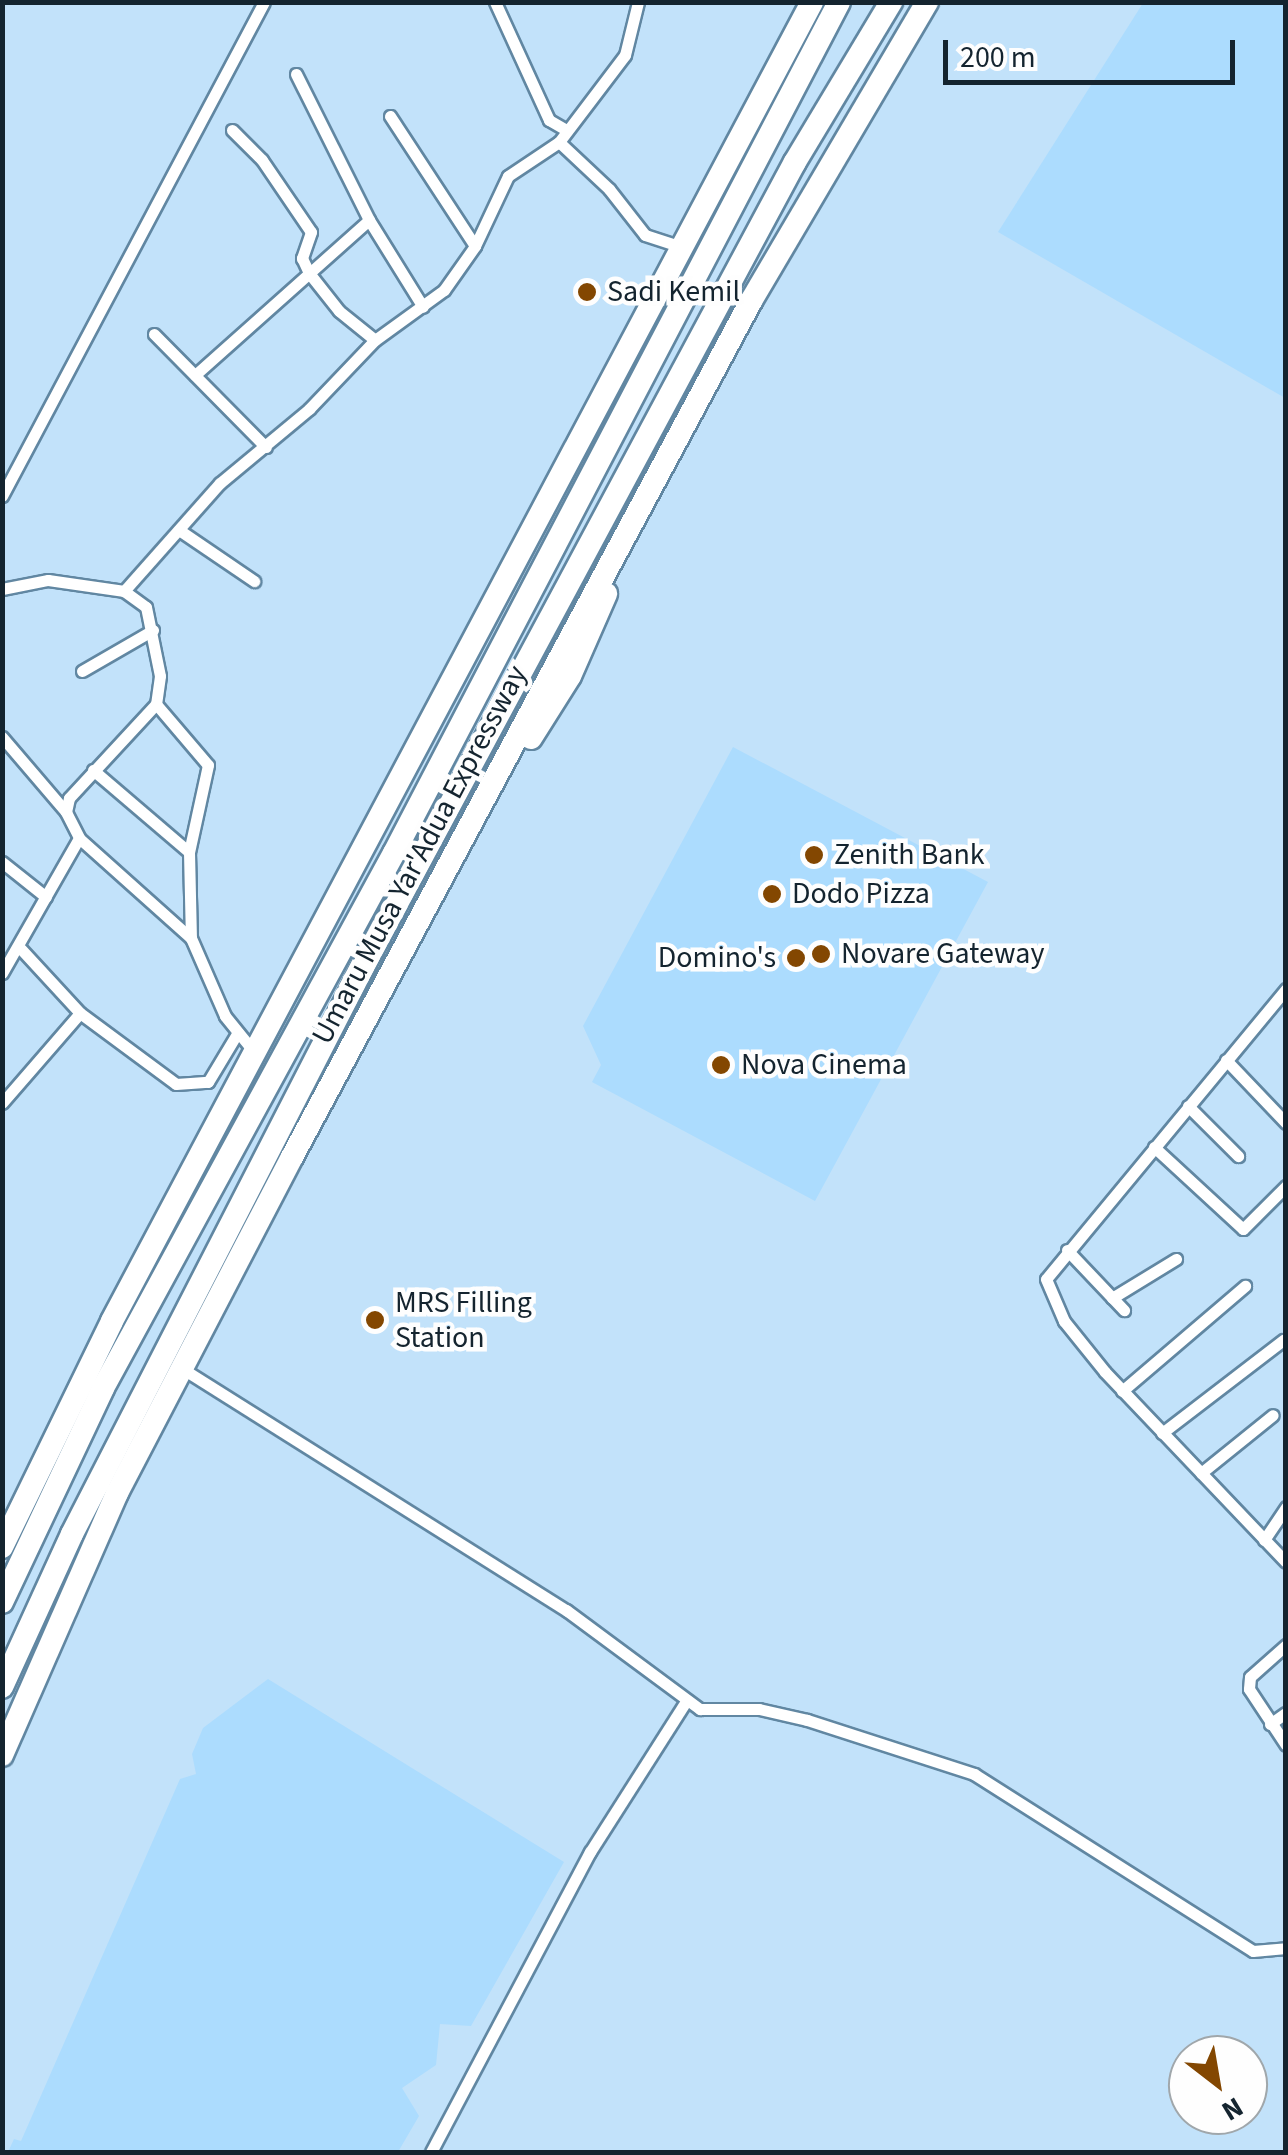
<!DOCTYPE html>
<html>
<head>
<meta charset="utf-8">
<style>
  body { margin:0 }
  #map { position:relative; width:1288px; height:2155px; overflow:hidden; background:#c2e2fa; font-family:"Source Sans 3",sans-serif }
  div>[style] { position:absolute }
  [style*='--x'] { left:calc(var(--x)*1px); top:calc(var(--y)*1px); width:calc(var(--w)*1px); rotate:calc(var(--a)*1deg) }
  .built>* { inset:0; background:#acdcfe }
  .roads { filter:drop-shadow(2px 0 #6187a2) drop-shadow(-2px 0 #6187a2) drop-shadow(0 2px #6187a2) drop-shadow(0 -2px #6187a2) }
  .street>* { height:11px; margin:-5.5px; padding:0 5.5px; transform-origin:5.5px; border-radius:5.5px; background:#fff }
  .highway>* { height:22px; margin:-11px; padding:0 11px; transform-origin:11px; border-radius:11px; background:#fff }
  .dots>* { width:28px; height:28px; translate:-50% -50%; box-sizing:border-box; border:5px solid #fefefe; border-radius:50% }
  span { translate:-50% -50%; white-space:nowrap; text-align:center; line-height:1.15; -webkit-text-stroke:9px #fefefe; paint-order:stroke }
  .poi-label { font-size:30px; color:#14242f }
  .left { translate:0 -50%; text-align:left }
  .right { translate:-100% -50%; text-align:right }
  .street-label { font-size:30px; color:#14242f }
  .frame { position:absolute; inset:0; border:5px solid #14242f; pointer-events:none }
  .north { position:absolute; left:1168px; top:2035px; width:100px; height:100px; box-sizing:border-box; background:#fefefe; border:2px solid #a0a7ab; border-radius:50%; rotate:149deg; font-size:28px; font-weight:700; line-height:40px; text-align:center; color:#14242f }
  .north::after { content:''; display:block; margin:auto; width:35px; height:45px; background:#834701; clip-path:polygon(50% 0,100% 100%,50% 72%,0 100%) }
  .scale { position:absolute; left:943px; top:40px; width:292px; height:45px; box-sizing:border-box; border:5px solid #14242f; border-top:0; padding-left:12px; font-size:30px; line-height:35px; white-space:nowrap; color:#14242f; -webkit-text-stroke:8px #fefefe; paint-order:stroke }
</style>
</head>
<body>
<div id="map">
  <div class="built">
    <div style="clip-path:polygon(1143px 3px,1285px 3px,1285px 398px,998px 232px)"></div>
    <div style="clip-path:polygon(733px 747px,988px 882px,815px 1201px,592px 1082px,601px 1065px,583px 1026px)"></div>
    <div style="clip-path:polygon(268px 1679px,564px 1862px,471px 2026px,440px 2024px,436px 2065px,402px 2088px,419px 2116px,398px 2152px,8px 2152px,14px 2139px,21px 2141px,180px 1779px,196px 1774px,192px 1754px,203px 1728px)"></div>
  </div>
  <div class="roads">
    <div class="street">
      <div style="--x:495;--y:2;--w:130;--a:65.4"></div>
      <div style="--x:549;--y:120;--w:20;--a:30"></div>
      <div style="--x:296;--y:74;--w:163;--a:63.4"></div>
      <div style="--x:369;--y:220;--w:102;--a:58.2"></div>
      <div style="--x:390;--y:116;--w:155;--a:56.8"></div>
      <div style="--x:232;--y:130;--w:42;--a:45"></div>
      <div style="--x:262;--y:160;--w:87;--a:55.8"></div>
      <div style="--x:311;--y:232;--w:28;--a:109"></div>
      <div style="--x:302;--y:258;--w:17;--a:65"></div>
      <div style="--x:309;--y:273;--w:48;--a:51.7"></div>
      <div style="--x:339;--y:311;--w:46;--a:38.9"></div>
      <div style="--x:559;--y:142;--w:69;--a:43.2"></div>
      <div style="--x:609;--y:189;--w:58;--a:52"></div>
      <div style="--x:645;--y:235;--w:38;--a:18"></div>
      <div style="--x:154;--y:334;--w:159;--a:45.3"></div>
      <div style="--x:195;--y:375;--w:233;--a:-41.7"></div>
      <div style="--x:2;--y:496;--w:559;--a:-62.06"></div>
      <div style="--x:179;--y:530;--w:91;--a:34.2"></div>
      <div style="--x:2;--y:589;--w:47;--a:-11.1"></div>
      <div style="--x:48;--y:580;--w:77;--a:8.2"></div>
      <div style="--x:124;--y:591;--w:27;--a:36"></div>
      <div style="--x:146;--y:607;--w:70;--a:78.5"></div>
      <div style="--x:160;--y:676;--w:28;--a:98"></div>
      <div style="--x:156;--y:704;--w:128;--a:132.8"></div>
      <div style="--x:69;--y:798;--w:14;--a:102"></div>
      <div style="--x:66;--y:812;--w:29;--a:63"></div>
      <div style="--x:79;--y:838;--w:150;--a:41.8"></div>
      <div style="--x:191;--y:938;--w:85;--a:66.4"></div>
      <div style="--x:225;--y:1016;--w:48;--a:51"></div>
      <div style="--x:124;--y:591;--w:144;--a:-48.4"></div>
      <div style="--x:220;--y:483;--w:116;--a:-39.7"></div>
      <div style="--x:309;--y:409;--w:95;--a:-46.3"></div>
      <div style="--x:375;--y:340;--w:85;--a:-35.9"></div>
      <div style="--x:444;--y:290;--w:54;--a:-54.8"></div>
      <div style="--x:475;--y:246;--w:77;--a:-64.8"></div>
      <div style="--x:508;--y:176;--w:61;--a:-33.7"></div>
      <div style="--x:559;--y:142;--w:109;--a:-52.8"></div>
      <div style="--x:625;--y:55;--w:55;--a:-76.2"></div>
      <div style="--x:82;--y:671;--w:82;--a:-30"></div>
      <div style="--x:156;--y:704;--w:80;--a:49.6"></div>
      <div style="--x:208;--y:765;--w:89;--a:102.3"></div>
      <div style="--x:189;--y:852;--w:86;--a:88.7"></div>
      <div style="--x:2;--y:737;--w:99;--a:49.5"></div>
      <div style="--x:93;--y:770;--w:126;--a:40.5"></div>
      <div style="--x:2;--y:862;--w:56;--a:38.5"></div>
      <div style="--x:21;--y:949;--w:87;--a:47.3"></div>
      <div style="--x:80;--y:1013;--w:119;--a:36.5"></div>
      <div style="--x:176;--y:1084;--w:32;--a:-4"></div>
      <div style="--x:208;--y:1082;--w:58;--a:-59"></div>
      <div style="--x:2;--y:973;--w:155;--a:-60.3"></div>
      <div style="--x:1286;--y:989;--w:376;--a:129.6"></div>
      <div style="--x:1046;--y:1279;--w:46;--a:66.8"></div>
      <div style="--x:1064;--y:1321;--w:65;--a:51.2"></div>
      <div style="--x:1105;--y:1372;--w:262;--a:46.4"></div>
      <div style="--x:1226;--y:1060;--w:87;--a:46.4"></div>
      <div style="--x:2;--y:1103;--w:119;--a:-49.1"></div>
      <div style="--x:1188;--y:1106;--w:71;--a:45"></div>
      <div style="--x:1154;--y:1147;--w:121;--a:42.7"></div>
      <div style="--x:1243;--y:1229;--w:61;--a:-45"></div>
      <div style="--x:1067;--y:1250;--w:83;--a:46.5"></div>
      <div style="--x:1112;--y:1298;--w:75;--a:-31.4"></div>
      <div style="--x:183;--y:1369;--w:453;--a:32.2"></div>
      <div style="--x:566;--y:1610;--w:167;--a:36.5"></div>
      <div style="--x:700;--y:1709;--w:59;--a:0"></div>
      <div style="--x:759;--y:1709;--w:49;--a:12.9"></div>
      <div style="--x:807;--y:1720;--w:176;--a:17.9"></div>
      <div style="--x:974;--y:1774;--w:330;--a:32.4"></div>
      <div style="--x:1253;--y:1951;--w:33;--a:-5"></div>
      <div style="--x:1122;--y:1391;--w:162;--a:-40.5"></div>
      <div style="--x:1162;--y:1433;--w:153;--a:-37.5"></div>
      <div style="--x:1201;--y:1473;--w:92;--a:-38.9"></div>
      <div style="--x:1264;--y:1540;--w:40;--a:-56"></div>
      <div style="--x:1286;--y:1645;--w:48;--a:138.4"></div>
      <div style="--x:1250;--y:1677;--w:12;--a:95"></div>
      <div style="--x:1249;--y:1689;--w:67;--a:56.5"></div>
      <div style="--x:1270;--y:1724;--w:19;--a:-35"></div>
      <div style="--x:431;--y:2152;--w:340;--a:-62.1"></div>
      <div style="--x:590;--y:1852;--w:180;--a:-57.5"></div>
    </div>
    <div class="highway">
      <div style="--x:531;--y:738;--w:73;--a:-57.8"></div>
      <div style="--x:570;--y:676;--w:90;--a:-66.3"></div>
      <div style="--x:2;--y:1547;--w:251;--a:-64"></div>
      <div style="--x:112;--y:1321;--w:1493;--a:-62.04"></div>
      <div style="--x:2;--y:1602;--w:237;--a:-64.7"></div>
      <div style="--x:103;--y:1388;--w:609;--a:-61.46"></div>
      <div style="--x:394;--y:853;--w:960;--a:-62.39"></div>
      <div style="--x:2;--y:1687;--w:168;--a:-65.4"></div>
      <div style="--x:72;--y:1534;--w:640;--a:-62.83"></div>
      <div style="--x:364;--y:965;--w:911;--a:-61.78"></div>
      <div style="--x:795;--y:162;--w:187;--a:-59"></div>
      <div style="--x:2;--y:1755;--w:286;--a:-66.3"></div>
      <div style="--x:117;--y:1493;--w:379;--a:-62.5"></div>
      <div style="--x:292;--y:1157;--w:971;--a:-61.8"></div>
      <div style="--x:751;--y:301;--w:347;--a:-59.5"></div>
    </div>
  </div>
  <div class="dots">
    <div style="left:587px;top:292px;background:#834701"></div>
    <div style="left:814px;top:855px;background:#834701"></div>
    <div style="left:772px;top:894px;background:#834701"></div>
    <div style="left:821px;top:954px;background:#834701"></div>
    <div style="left:796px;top:958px;background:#834701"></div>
    <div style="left:721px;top:1065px;background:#834701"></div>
    <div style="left:375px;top:1320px;background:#834701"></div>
  </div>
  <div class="poi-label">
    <span class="left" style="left:607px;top:292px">Sadi Kemil</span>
    <span class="left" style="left:834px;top:855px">Zenith Bank</span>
    <span class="left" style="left:792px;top:894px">Dodo Pizza</span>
    <span class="left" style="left:841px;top:954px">Novare Gateway</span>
    <span class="right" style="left:776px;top:958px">Domino's</span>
    <span class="left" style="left:741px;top:1065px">Nova Cinema</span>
    <span class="left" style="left:395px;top:1320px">MRS Filling<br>Station</span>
  </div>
  <div class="street-label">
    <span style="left:420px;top:855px;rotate:-62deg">Umaru Musa Yar'Adua Expressway</span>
  </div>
  <div class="frame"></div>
  <div class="north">N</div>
  <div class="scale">200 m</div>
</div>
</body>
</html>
